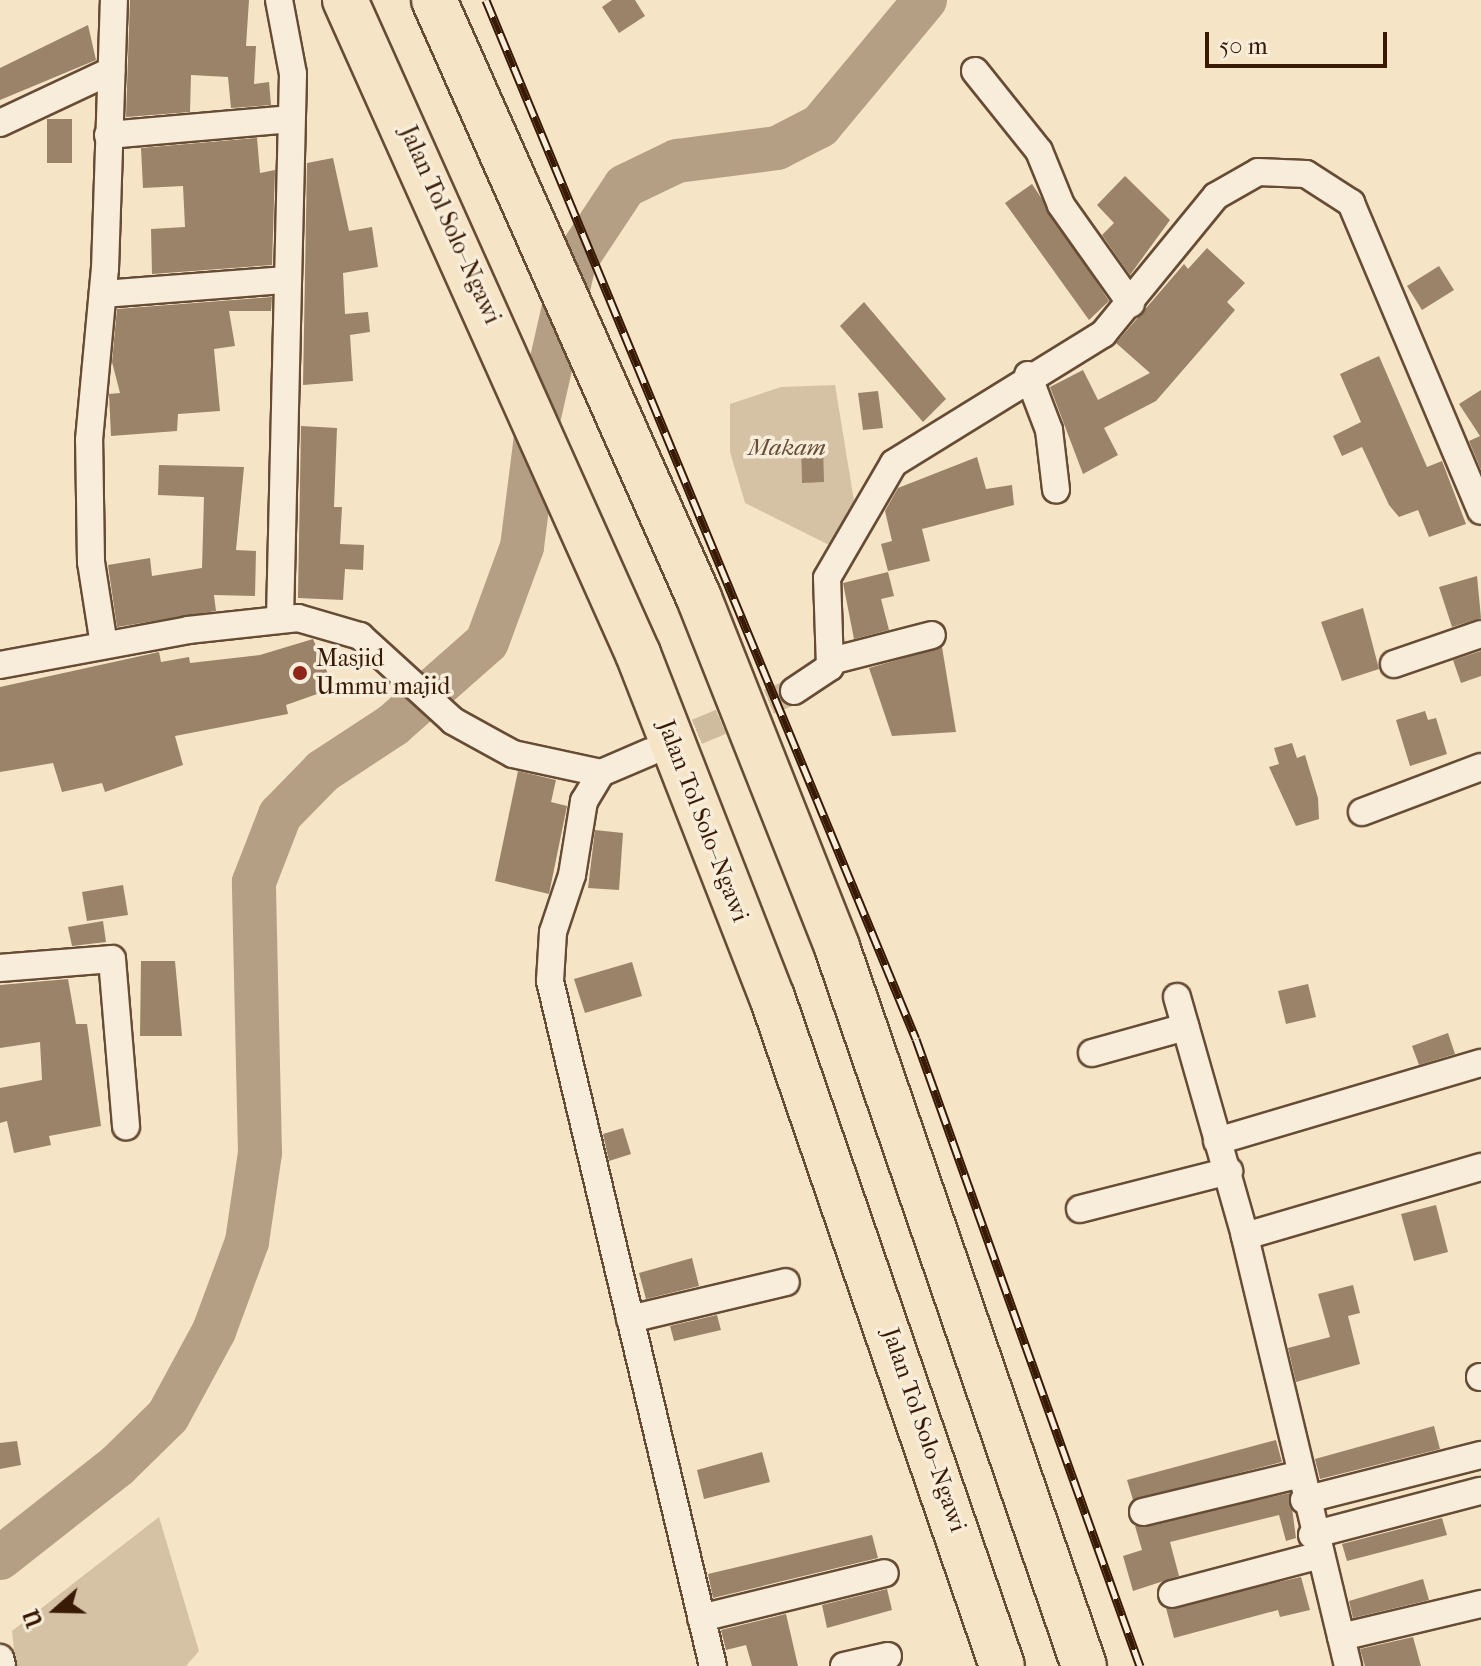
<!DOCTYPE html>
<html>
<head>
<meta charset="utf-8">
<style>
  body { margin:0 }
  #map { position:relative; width:1481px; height:1666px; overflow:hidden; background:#f5e4c6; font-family:"IM FELL French Canon",serif }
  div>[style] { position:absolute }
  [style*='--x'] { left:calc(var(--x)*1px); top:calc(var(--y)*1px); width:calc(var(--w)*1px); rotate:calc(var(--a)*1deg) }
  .green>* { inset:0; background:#d5c2a5 }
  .river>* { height:44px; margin:-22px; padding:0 22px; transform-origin:22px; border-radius:22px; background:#b59f84 }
  .building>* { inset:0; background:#9a8369 }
  .street-tunnel>* { height:26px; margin-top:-13px; transform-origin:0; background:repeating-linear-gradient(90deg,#cfbc9f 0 26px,transparent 0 39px) }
  .roads { filter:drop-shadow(2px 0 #674c35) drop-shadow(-2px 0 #674c35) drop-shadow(0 2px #674c35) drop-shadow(0 -2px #674c35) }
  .street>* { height:26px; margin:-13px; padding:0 13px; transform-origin:13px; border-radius:13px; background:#f8edda }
  .highway>* { height:44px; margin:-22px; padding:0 22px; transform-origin:22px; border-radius:22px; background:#f5e4c6 }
  .rail>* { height:9px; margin-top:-4.5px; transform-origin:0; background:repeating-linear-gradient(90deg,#f8edda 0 18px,#381a05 0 36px); box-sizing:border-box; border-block:2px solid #381a05 }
  .dots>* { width:22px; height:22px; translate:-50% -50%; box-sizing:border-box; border:4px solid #f8edda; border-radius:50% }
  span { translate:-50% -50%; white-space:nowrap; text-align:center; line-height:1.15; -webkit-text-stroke:7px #f8edda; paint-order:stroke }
  .street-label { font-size:24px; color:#381a05 }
  .park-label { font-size:24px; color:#674c35; font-style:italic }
  .poi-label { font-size:24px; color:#381a05 }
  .left { translate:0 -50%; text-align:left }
  .north { position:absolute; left:16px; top:1570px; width:80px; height:80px; -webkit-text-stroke:6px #f8edda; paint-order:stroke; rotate:250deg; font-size:22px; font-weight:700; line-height:32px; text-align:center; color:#381a05 }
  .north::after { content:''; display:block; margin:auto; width:28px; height:36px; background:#381a05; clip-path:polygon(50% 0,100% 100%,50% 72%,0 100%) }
  .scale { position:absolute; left:1205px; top:32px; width:182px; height:36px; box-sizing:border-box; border:4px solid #381a05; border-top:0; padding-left:10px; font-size:24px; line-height:28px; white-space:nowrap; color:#381a05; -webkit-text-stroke:6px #f8edda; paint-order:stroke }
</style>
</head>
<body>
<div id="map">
  <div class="green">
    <div style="clip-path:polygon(835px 385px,857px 519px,837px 549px,745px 503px,730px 452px,730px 404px,781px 387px)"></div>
    <div style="clip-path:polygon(159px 1517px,199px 1651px,186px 1666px,16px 1666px,12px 1631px)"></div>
  </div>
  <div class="river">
    <div style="--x:0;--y:1558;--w:149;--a:-38.2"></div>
    <div style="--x:117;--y:1466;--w:71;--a:-44.4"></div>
    <div style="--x:168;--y:1416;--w:97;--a:-61.6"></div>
    <div style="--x:214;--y:1331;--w:95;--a:-69.7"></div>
    <div style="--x:247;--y:1242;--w:90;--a:-81.7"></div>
    <div style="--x:260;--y:1153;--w:271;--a:-91.3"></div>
    <div style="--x:254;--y:882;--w:72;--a:-68.8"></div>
    <div style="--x:280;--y:815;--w:62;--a:-45.7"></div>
    <div style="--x:323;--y:771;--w:84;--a:-33.3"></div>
    <div style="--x:393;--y:725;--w:125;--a:-41.4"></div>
    <div style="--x:487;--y:642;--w:101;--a:-69.8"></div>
    <div style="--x:522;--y:547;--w:127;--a:-82.8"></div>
    <div style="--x:538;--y:421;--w:162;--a:-77.2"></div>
    <div style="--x:574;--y:263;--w:92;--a:-56.5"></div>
    <div style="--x:625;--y:186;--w:58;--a:-25.7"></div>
    <div style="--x:677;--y:161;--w:101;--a:-7.4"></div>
    <div style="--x:777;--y:148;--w:48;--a:-27.1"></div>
    <div style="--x:820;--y:126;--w:164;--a:-50.2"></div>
  </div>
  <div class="building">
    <div style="clip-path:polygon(130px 0,249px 0,246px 46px,256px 46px,254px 84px,269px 82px,271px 105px,231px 108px,228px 77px,191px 75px,190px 112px,126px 117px)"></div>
    <div style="clip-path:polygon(612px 0,635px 0,645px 16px,619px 33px,602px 7px)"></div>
    <div style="clip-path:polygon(88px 25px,96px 60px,0 100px,0 68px)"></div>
    <div style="clip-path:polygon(47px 119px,72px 119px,72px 163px,47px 163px)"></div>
    <div style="clip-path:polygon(257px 138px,260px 173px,275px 170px,272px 265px,152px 274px,151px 229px,185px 227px,183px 186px,143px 188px,141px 148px)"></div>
    <div style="clip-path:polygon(333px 158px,349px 231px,372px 227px,378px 267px,343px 273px,345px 314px,368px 312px,370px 332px,350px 335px,353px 381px,303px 385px,307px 163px)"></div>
    <div style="clip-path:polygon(1125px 176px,1170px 220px,1130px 275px,1102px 235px,1114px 223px,1097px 205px)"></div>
    <div style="clip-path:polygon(1032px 184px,1109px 301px,1089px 320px,1005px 203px)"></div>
    <div style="clip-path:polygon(1207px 248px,1245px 283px,1227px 302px,1235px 310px,1156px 401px,1104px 428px,1118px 455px,1083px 474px,1050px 387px,1083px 370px,1098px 400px,1150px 373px,1116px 343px,1184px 264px,1188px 269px)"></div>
    <div style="clip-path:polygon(1439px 266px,1454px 290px,1422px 310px,1407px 286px)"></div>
    <div style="clip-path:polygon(272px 297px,271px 311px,229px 311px,235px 346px,214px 349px,220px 411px,178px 414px,177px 431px,111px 436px,109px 394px,120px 393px,112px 362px,117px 309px)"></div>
    <div style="clip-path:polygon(864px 302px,946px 399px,923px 422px,840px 326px)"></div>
    <div style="clip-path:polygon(1379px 356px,1427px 467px,1442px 461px,1466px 524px,1429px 537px,1418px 510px,1399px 517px,1389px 505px,1362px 447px,1342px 456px,1333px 436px,1361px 422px,1340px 374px)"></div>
    <div style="clip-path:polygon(1481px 390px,1481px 470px,1469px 441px,1480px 436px,1459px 404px)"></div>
    <div style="clip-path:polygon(878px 391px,883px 428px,863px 430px,858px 393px)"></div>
    <div style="clip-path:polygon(301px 426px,337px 428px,334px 507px,342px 507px,340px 544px,364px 545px,363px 570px,345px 569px,343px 600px,298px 598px)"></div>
    <div style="clip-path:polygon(823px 444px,824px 482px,802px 483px,801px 445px)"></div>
    <div style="clip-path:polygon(977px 457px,986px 489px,1012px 485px,1014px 505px,922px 529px,930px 561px,888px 571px,881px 544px,892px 541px,885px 511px,898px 488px)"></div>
    <div style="clip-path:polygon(159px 465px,244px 467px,236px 550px,256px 551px,255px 596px,214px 595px,216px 611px,117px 627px,108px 565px,150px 558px,152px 576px,202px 568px,204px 497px,158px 495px)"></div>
    <div style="clip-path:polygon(888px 572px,894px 596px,881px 599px,889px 630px,854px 639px,843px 583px)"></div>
    <div style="clip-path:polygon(1477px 576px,1481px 618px,1452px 627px,1439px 587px)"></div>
    <div style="clip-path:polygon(1363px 608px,1379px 669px,1342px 681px,1321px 622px)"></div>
    <div style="clip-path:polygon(313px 639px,331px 681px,318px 685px,320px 693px,286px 705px,288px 714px,175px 736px,183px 765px,105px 792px,102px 783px,62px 792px,53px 763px,0 772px,0 687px,159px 652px,161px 662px,189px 657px,190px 663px,260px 655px)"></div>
    <div style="clip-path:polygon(942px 647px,956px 732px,892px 736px,869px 668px)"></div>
    <div style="clip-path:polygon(1481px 651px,1481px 676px,1461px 683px,1453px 660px)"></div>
    <div style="clip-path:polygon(1425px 711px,1428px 720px,1436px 718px,1447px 754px,1410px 766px,1396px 720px)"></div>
    <div style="clip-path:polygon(1292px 743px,1297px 758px,1305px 755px,1318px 798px,1319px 819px,1296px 826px,1269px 767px,1279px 764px,1274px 748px)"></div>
    <div style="clip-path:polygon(518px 771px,556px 780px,551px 802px,567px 806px,549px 894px,495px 881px)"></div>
    <div style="clip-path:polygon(595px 830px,623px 833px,619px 890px,588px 888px)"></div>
    <div style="clip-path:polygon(123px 885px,128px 915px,87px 921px,82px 892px)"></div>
    <div style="clip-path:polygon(103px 921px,106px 942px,72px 946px,68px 927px)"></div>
    <div style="clip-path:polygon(141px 961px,175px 961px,182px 1036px,140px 1036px)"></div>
    <div style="clip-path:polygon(632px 962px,642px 996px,585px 1013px,574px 979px)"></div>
    <div style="clip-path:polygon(68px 979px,76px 1024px,87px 1024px,101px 1126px,49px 1136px,51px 1145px,14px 1153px,7px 1121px,0 1123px,0 1088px,42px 1080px,40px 1042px,0 1048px,0 985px)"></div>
    <div style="clip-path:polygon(1308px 984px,1316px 1017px,1286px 1024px,1278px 991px)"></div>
    <div style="clip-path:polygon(1448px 1033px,1455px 1054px,1419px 1065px,1412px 1046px)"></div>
    <div style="clip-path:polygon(623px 1128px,631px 1154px,609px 1161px,603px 1134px)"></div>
    <div style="clip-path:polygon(1436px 1205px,1448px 1252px,1414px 1261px,1401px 1214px)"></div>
    <div style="clip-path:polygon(692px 1258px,699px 1286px,646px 1299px,639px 1273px)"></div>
    <div style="clip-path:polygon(1353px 1285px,1360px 1313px,1348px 1316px,1360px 1364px,1296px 1382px,1288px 1348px,1330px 1337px,1318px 1294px)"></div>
    <div style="clip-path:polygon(717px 1315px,721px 1330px,674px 1341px,670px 1326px)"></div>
    <div style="clip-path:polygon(1434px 1426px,1440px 1449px,1320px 1479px,1315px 1459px)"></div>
    <div style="clip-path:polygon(1276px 1440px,1282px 1462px,1133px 1500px,1127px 1480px)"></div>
    <div style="clip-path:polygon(17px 1441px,21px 1465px,0 1469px,0 1443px)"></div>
    <div style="clip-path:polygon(762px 1452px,770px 1482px,704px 1499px,697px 1470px)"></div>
    <div style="clip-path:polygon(1290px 1493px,1296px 1538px,1286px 1541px,1279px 1515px,1170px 1542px,1179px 1576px,1133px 1591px,1123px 1556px,1142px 1550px,1135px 1526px)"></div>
    <div style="clip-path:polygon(1442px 1518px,1447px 1535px,1347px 1561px,1342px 1544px)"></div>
    <div style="clip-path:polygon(872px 1535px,878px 1558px,713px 1598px,708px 1574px)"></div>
    <div style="clip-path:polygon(1301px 1577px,1310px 1610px,1280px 1617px,1278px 1610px,1174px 1638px,1166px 1608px)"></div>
    <div style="clip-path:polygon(1423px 1579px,1429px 1600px,1353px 1618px,1349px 1601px)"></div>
    <div style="clip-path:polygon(887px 1589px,892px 1610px,827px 1628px,822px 1605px)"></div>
    <div style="clip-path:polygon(786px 1614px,798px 1666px,752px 1666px,746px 1645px,726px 1650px,721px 1630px)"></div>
    <div style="clip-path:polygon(1413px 1637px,1421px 1666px,1365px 1666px,1360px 1649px)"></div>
  </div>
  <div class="street-tunnel">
    <div style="--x:661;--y:747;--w:144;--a:-22.8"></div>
  </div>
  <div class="roads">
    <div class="street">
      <div style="--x:279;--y:0;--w:75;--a:79.3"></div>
      <div style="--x:293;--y:74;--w:542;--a:91.37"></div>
      <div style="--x:975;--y:71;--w:102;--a:51.3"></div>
      <div style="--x:1039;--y:151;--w:58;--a:67.8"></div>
      <div style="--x:1061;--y:205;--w:121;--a:54.7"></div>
      <div style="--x:0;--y:123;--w:123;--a:-25.1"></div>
      <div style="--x:108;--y:135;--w:184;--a:-5"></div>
      <div style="--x:103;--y:294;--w:184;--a:-4.4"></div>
      <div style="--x:1028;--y:375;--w:59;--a:69.1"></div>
      <div style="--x:1049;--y:430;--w:60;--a:83.3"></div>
      <div style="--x:104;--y:645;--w:84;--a:-98.9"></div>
      <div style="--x:91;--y:562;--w:122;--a:-90.9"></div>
      <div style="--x:89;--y:440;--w:172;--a:-84.7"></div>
      <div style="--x:105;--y:269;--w:269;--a:-88.1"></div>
      <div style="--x:831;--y:661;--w:104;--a:-14.4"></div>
      <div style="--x:1394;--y:664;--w:92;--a:-19"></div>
      <div style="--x:0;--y:665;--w:191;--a:-10.5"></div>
      <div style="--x:188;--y:630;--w:111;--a:-6.2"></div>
      <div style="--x:298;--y:618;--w:65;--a:16.2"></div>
      <div style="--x:360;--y:636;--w:126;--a:42.4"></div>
      <div style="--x:453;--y:721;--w:68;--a:28.8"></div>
      <div style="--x:513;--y:754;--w:90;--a:12.2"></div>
      <div style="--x:794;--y:691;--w:43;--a:-33.7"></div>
      <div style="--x:830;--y:667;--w:89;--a:-91.9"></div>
      <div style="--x:827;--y:578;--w:133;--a:-59.8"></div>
      <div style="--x:894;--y:463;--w:246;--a:-31.7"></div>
      <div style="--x:1103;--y:334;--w:178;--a:-50.7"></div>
      <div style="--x:1216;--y:196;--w:48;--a:-29.7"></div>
      <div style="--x:1258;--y:172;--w:48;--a:2.4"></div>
      <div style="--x:1306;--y:174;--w:54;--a:32.8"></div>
      <div style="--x:1351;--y:203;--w:334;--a:67.1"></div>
      <div style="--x:650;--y:752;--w:53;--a:156.8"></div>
      <div style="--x:601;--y:773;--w:33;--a:121"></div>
      <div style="--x:584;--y:801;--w:75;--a:99.2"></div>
      <div style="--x:572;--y:875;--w:60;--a:108.4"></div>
      <div style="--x:553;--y:932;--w:49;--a:93.5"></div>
      <div style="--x:550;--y:981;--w:704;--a:76.62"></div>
      <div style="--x:1362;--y:812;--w:127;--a:-20.7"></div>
      <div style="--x:0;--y:968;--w:112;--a:-4.6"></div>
      <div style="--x:112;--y:959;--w:168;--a:85.2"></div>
      <div style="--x:1177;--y:997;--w:248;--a:74.1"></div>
      <div style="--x:1092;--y:1053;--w:97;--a:-15.6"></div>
      <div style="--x:1217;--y:1141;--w:275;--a:-16.5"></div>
      <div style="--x:1080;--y:1209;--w:154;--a:-14.3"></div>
      <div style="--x:630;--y:1319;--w:160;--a:-13.3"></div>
      <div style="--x:1480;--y:1377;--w:1;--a:0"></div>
      <div style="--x:1304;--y:1500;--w:183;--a:-14.3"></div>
      <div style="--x:1143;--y:1512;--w:158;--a:-13.5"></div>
      <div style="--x:1312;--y:1535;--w:174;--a:-14.7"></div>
      <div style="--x:1172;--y:1594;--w:150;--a:-14.7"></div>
      <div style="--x:701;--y:1618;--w:189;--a:-13.7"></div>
      <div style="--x:1341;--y:1637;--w:144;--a:-13.3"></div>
      <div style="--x:0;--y:1658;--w:8;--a:76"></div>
      <div style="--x:844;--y:1666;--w:45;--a:-12.8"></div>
      <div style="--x:1348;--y:1666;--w:442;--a:-103.5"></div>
      <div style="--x:1245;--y:1236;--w:246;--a:-16.3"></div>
    </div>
    <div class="highway">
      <div style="--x:345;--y:0;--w:717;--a:65.87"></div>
      <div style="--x:638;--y:654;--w:368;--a:68.7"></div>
      <div style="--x:772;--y:997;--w:707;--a:71.03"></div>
      <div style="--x:434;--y:0;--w:654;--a:66.1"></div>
      <div style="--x:699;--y:598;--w:375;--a:68.4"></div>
      <div style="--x:837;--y:947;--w:760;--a:71.04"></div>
    </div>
  </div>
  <div class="rail">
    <div style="--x:486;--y:0;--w:1124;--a:67.52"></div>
    <div style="--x:916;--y:1039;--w:666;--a:70.34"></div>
  </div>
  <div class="dots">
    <div style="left:300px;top:673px;background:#8f2418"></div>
  </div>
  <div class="street-label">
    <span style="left:450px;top:225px;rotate:66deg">Jalan Tol Solo–Ngawi</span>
    <span style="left:703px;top:821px;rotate:69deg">Jalan Tol Solo–Ngawi</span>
    <span style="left:924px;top:1430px;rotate:71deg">Jalan Tol Solo–Ngawi</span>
  </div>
  <div class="park-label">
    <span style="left:787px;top:448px">Makam</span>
  </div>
  <div class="poi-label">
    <span class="left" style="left:316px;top:673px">Masjid<br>Ummu majid</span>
  </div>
  <div class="north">U</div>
  <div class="scale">50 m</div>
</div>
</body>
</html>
